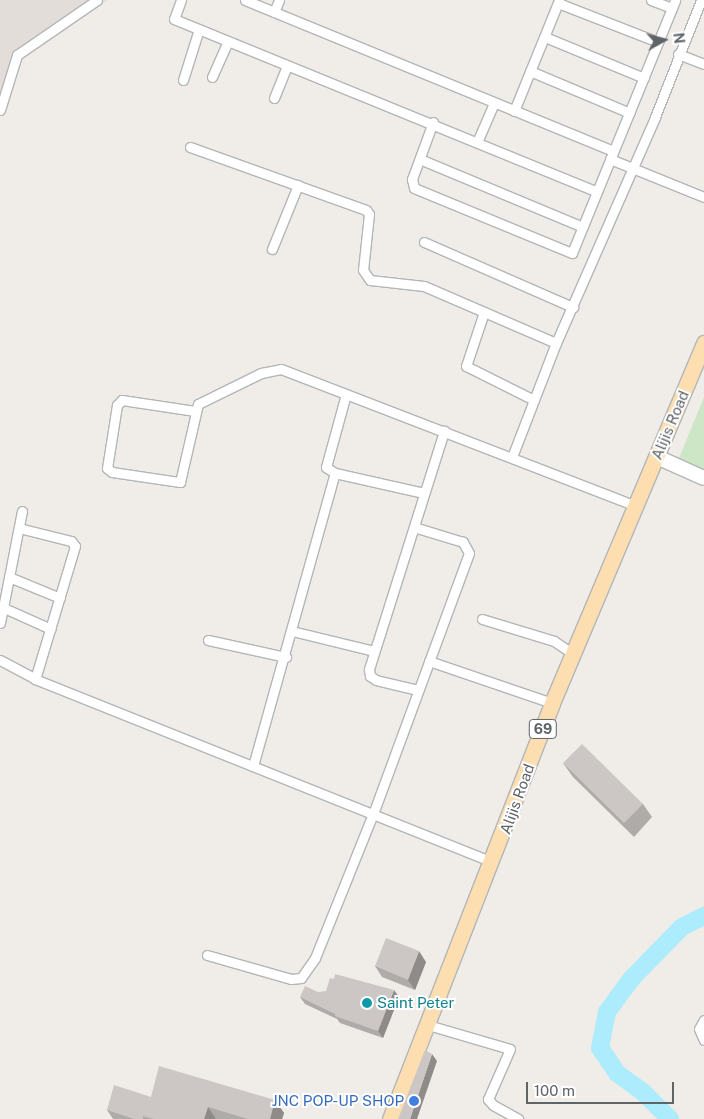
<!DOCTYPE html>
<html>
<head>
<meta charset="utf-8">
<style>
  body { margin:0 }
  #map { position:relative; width:704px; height:1119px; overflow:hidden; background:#f0ece7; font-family:"Public Sans",sans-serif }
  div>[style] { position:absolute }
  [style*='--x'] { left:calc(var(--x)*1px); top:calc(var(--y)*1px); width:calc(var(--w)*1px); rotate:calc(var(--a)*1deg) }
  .education>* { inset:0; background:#e3ddd9 }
  .green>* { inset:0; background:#cde6c5 }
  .river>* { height:18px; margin:-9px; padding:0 9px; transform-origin:9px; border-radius:9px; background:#acecfc }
  .roads { filter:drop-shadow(1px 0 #b2b6b9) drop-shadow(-1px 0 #b2b6b9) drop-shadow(0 1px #b2b6b9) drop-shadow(0 -1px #b2b6b9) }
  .street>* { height:9px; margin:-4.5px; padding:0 4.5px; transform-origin:4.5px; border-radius:4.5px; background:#fff }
  .secondary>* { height:14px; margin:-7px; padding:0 7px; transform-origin:7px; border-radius:7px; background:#fff }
  .primary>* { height:15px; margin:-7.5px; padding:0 7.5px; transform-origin:7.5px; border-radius:7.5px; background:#fcdeb1 }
  .wall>* { inset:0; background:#afaba9 }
  .shaded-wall>* { inset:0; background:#8f8b89 }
  .building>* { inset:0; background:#ccc7c4 }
  .dots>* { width:14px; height:14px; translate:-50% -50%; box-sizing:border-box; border:2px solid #fff; border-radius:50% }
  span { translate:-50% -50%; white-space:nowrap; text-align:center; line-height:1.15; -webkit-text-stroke:4px #fff; paint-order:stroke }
  .shield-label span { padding:1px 4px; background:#fff; border:1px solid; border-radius:4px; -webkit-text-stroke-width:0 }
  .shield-label { font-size:14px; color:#5f6467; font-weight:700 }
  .street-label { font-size:15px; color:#5f6467 }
  .culture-label { font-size:15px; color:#0d838f }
  .left { translate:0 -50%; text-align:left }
  .shop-label { font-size:15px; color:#366cbe }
  .right { translate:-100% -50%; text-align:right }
  .north { position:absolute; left:639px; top:15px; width:50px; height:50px; -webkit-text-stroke:4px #fff; paint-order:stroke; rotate:83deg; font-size:14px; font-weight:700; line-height:20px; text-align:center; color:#5f6467 }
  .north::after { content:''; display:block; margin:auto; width:18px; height:22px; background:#5f6467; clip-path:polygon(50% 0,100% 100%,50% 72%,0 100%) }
  .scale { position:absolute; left:526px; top:1082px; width:148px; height:22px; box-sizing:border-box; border:2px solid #5f6467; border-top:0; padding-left:6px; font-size:15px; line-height:18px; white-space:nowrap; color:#5f6467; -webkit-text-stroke:4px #fff; paint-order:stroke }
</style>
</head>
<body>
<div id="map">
  <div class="education">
    <div style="clip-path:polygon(0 0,108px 0,41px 32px,18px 49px,0 100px)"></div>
  </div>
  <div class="green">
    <div style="clip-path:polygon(704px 397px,704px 475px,677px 463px)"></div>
  </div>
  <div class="river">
    <div style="--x:670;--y:1119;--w:38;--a:-135"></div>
    <div style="--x:643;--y:1092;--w:32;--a:-144"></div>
    <div style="--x:617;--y:1073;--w:30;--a:-124"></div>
    <div style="--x:600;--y:1048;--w:37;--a:-79"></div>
    <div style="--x:607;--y:1012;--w:42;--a:-53.7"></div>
    <div style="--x:632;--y:978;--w:71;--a:-45.6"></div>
    <div style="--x:682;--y:927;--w:25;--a:-27"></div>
  </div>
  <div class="roads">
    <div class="street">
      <div style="--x:181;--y:0;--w:20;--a:110"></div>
      <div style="--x:174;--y:19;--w:456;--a:22.2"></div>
      <div style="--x:245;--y:0;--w:398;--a:22.3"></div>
      <div style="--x:651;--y:0;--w:22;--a:21"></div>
      <div style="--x:558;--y:3;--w:107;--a:21.3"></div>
      <div style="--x:274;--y:12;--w:13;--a:-67"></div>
      <div style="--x:545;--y:37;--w:107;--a:22.5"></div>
      <div style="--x:678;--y:54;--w:28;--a:21"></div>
      <div style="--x:530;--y:71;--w:108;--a:22.8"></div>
      <div style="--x:212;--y:77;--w:39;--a:-66"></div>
      <div style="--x:183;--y:80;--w:53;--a:-72.6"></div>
      <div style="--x:274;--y:98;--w:35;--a:-68"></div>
      <div style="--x:0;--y:110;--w:58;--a:-72.8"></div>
      <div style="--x:17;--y:55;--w:97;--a:-34.5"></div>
      <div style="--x:514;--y:111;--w:120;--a:-67.9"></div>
      <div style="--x:433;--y:122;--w:61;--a:110.2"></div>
      <div style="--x:412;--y:179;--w:9;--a:77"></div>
      <div style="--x:414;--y:188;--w:171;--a:22.4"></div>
      <div style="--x:572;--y:253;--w:273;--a:-67.8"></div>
      <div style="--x:478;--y:140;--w:40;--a:-66.6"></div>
      <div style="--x:190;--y:147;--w:187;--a:19.7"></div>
      <div style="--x:366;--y:210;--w:5;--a:53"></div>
      <div style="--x:369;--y:214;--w:56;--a:96.1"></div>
      <div style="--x:363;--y:270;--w:12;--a:55"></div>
      <div style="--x:370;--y:280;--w:54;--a:6.3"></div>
      <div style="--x:424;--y:286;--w:144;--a:23.4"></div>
      <div style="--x:610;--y:159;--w:101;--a:22"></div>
      <div style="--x:422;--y:160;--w:174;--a:22.6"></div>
      <div style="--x:424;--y:242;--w:163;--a:23.6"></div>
      <div style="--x:272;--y:249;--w:69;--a:-67.9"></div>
      <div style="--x:484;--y:312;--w:57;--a:108.4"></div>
      <div style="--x:466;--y:366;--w:76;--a:26.6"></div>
      <div style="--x:346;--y:394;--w:76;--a:105.3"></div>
      <div style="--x:326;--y:467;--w:11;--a:34"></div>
      <div style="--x:335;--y:473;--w:91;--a:12.7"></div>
      <div style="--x:195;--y:411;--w:74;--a:-171.4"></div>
      <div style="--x:122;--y:400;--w:7;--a:135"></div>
      <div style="--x:117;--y:405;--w:64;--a:99"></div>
      <div style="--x:107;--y:468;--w:6;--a:39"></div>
      <div style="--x:112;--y:472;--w:69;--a:8.4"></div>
      <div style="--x:180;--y:482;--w:80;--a:-77"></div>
      <div style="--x:198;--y:404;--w:70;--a:-26.2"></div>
      <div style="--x:261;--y:373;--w:20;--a:-11"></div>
      <div style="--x:281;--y:369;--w:378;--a:21.1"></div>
      <div style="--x:512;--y:457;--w:122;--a:-68.9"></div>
      <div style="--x:556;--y:343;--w:247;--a:-66.3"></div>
      <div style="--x:655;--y:117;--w:126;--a:-68.5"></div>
      <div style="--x:19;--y:528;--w:54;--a:14"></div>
      <div style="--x:71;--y:541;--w:6;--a:51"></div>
      <div style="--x:75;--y:546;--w:139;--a:106.7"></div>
      <div style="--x:9;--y:577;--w:55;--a:22.4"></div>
      <div style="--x:4;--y:608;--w:51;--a:24.1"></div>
      <div style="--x:482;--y:619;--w:75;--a:17"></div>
      <div style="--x:554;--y:641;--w:23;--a:34"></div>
      <div style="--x:0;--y:623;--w:114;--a:-78.9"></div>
      <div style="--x:292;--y:631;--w:84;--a:13.7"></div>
      <div style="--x:208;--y:640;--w:80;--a:12.3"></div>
      <div style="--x:0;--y:660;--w:40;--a:28"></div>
      <div style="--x:35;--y:679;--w:492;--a:21.8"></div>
      <div style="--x:429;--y:661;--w:130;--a:18.9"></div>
      <div style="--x:418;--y:690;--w:43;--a:-166.6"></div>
      <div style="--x:376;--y:680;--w:7;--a:-146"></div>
      <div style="--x:370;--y:676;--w:7;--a:-98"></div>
      <div style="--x:369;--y:669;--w:250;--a:-72.5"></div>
      <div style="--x:253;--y:766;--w:304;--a:-74.4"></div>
      <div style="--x:207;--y:955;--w:87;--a:15.9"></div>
      <div style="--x:291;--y:979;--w:10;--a:-6"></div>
      <div style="--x:301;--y:978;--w:24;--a:-55"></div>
      <div style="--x:315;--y:958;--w:155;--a:-68.1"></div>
      <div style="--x:373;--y:814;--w:278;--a:-69.8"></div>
      <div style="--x:469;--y:553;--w:13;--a:-119"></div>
      <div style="--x:463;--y:542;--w:51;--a:-163"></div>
      <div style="--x:704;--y:1020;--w:10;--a:119"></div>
      <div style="--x:699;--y:1029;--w:12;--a:66"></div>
      <div style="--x:428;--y:1025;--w:85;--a:16.3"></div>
      <div style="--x:510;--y:1049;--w:55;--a:113.7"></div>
      <div style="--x:488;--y:1099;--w:8;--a:50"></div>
      <div style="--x:493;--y:1105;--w:29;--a:29"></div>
    </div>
    <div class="secondary">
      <div style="--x:657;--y:457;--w:51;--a:24.1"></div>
    </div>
    <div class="primary">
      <div style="--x:390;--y:1119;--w:446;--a:-68.7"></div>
      <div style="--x:552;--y:703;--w:391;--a:-67.1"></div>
    </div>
  </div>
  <div class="wall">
    <div style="clip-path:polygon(563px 763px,643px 804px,652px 817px,634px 837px,573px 777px)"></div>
    <div style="clip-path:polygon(426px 962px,415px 990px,382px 977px,375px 966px)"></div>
    <div style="clip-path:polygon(300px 997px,399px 997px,383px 1038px,340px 1023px,337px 1019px,305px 1004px)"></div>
    <div style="clip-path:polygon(151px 1097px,275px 1100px,284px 1113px,282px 1119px,113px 1119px,107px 1110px)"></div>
  </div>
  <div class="shaded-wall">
    <div style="clip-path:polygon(419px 951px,426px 962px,415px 990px,408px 980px)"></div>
    <div style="clip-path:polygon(394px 990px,399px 997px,383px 1038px,378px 1031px)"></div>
    <div style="clip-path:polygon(432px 1054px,437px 1061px,417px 1119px,410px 1119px)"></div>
    <div style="clip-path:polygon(275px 1100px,284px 1113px,282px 1119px,270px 1119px)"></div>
    <div style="clip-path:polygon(208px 1107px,216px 1119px,204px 1119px)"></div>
  </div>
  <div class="building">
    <div style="clip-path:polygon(582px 744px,643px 804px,624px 823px,563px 763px)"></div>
    <div style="clip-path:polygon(386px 938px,419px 951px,408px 980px,375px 966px)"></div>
    <div style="clip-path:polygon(335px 974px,394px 990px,378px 1031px,335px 1016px,335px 1014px,300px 997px,305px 986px,318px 992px,326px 991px,330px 978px,334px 979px)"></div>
    <div style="clip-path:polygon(425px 1050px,432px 1054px,410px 1119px,398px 1119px)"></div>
    <div style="clip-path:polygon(159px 1066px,275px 1100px,270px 1119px,248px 1119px,208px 1107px,204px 1119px,154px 1119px,143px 1116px,143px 1119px,134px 1119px,107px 1110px,114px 1085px,151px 1097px)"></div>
  </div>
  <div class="dots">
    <div style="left:367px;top:1003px;background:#0f9aa8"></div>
    <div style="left:414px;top:1101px;background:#3f7fe0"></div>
  </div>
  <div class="shield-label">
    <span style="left:543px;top:729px">69</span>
  </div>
  <div class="street-label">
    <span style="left:670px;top:425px;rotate:-67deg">Alijis Road</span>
    <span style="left:517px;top:799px;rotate:-70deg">Alijis Road</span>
  </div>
  <div class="culture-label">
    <span class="left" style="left:377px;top:1003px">Saint Peter</span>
  </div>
  <div class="shop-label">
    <span class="right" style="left:404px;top:1101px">JNC POP-UP SHOP</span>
  </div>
  <div class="north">N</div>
  <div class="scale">100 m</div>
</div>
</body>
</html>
